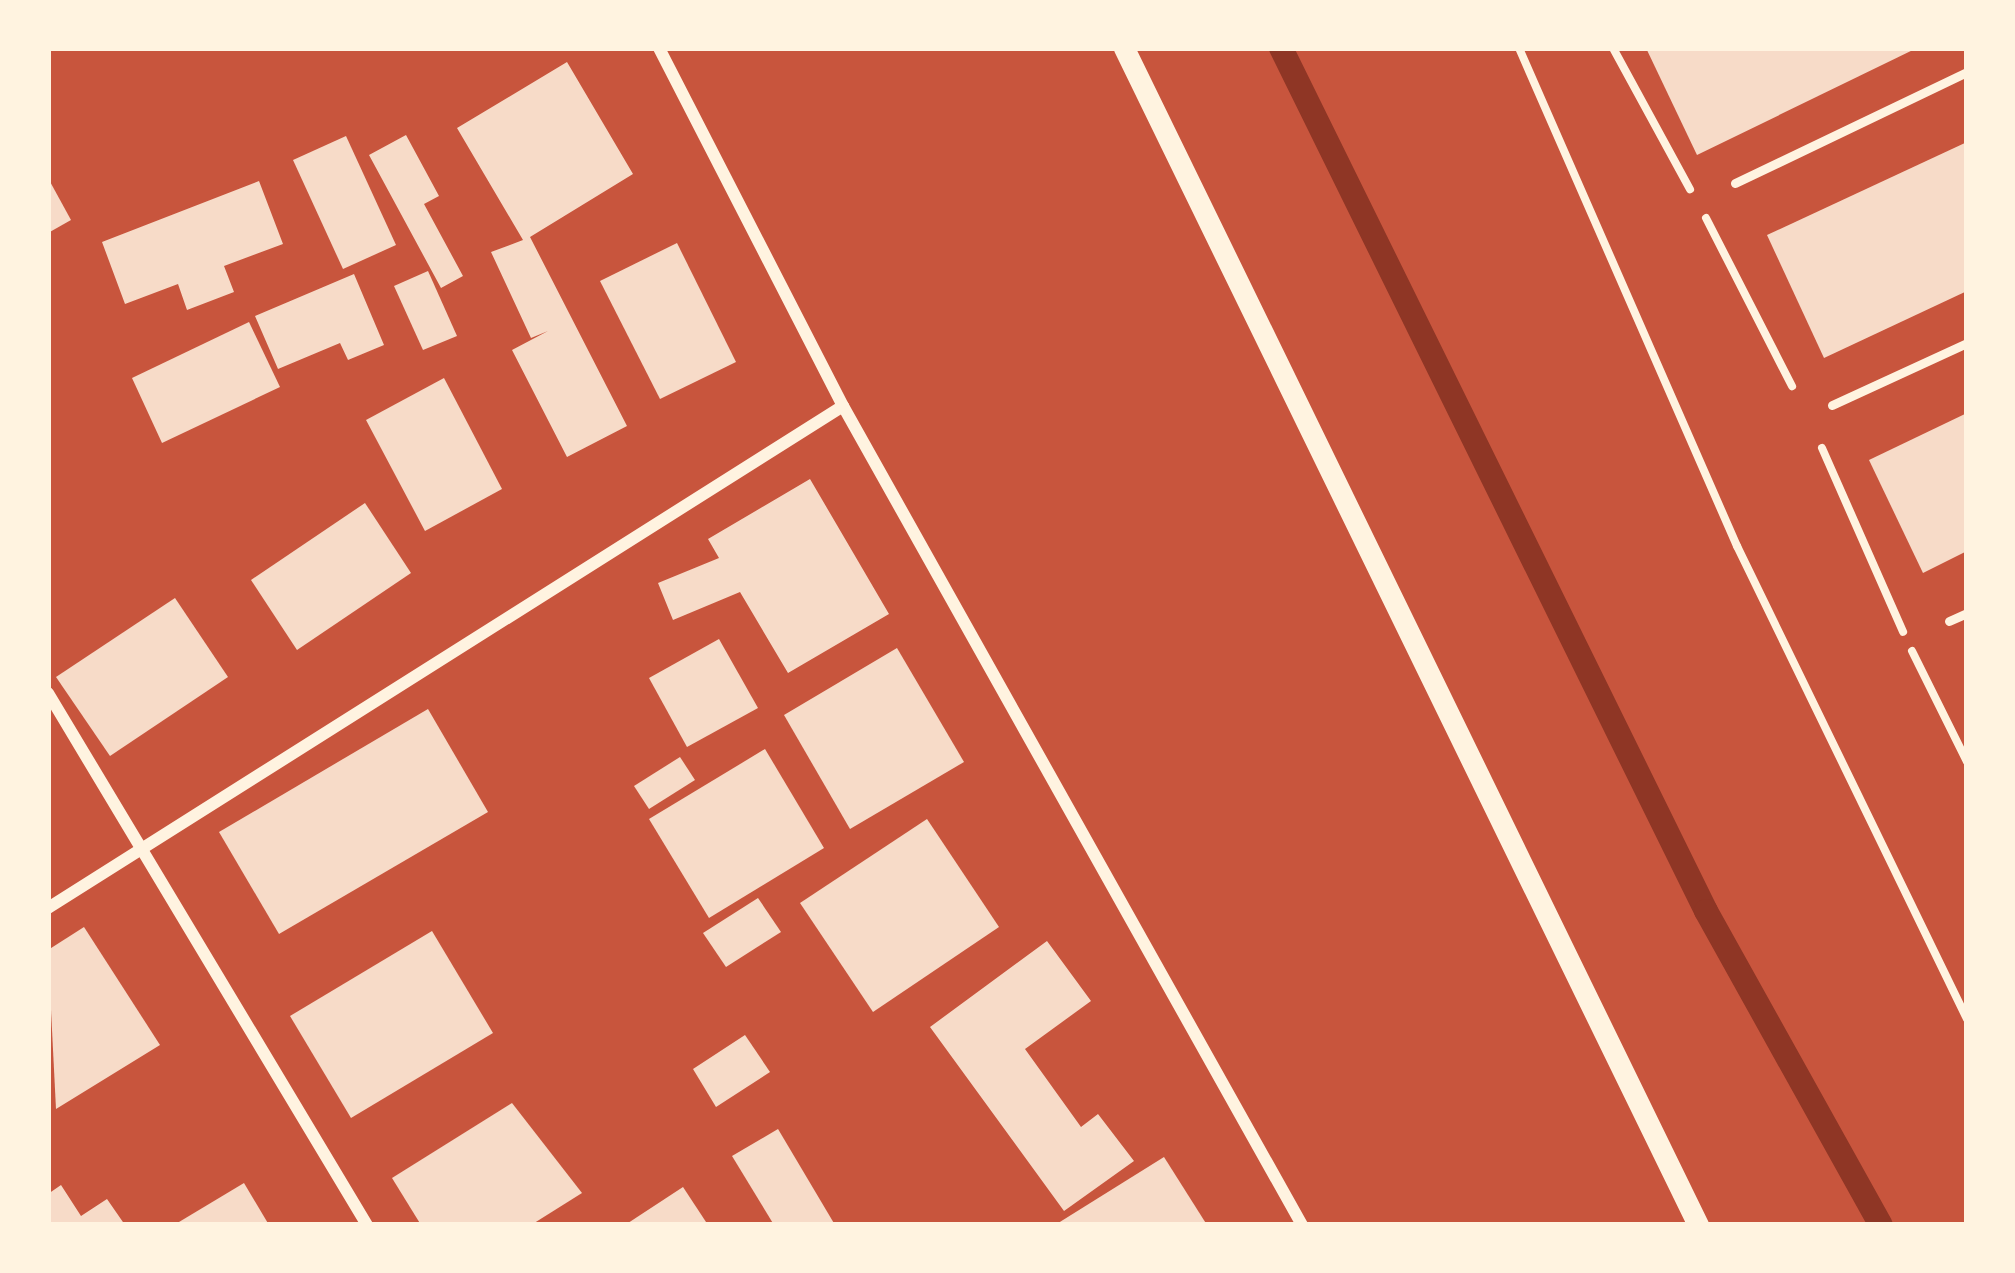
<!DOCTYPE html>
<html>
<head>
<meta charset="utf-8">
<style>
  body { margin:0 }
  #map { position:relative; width:2015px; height:1273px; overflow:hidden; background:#c8553d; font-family:Karla,sans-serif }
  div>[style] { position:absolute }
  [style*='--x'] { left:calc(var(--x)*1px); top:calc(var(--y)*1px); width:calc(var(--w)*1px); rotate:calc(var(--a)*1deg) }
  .stream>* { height:24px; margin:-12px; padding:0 12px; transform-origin:12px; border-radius:12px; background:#8f3625 }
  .building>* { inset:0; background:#f7dbc8 }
  .path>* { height:8px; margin:-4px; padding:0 4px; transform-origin:4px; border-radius:4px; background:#fff3e0 }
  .service>* { height:9px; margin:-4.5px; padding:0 4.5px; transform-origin:4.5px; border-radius:4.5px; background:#fff3e0 }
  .minor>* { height:12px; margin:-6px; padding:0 6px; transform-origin:6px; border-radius:6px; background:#fff3e0 }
  .tertiary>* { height:21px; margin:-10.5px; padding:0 10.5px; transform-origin:10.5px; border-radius:10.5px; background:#fff3e0 }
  span { translate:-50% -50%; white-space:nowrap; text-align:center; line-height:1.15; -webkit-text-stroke:12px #fff3e0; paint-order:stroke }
  .frame { position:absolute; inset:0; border:51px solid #fff3e0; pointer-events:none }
</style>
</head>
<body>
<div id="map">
  <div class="stream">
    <div style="--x:1281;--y:48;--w:962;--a:63.78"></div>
    <div style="--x:1706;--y:911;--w:359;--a:60.9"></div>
  </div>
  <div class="building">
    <div style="clip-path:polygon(1646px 48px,1917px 48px,1697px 155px)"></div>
    <div style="clip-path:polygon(567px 62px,633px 174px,530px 237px,627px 426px,567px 457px,512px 350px,548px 331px,531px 338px,491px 252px,523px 240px,457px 128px)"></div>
    <div style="clip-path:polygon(406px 135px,439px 196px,424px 204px,463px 276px,441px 288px,369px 155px)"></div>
    <div style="clip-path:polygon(346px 136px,396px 245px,343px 269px,293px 160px)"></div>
    <div style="clip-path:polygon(1967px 142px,1967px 291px,1824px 358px,1767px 235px)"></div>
    <div style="clip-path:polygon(48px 178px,71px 220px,48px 233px)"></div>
    <div style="clip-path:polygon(259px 181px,283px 244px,224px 266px,234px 292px,187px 310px,178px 284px,125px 304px,102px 242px)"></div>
    <div style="clip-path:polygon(677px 243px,736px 362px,660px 399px,600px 281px)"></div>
    <div style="clip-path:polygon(428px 271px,457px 336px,423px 350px,394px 286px)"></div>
    <div style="clip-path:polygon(354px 274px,384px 345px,348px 360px,340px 343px,278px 369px,255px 316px)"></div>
    <div style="clip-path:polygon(249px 322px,280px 387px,162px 443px,132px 378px)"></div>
    <div style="clip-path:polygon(444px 378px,502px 489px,425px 531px,366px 420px)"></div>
    <div style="clip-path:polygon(1967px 413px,1967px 551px,1923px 573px,1869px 460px)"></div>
    <div style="clip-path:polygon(810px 479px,889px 614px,788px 673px,740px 592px,673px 620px,658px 583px,719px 558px,708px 539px)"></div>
    <div style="clip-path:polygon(365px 503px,411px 573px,297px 650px,251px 580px)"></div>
    <div style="clip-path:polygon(175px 598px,228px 677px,110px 756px,56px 677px)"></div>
    <div style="clip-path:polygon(719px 639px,758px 708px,687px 747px,649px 678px)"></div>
    <div style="clip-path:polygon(897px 648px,964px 762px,850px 829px,784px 715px)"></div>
    <div style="clip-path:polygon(428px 709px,488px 812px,279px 934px,219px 832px)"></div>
    <div style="clip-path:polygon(765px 749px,824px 848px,709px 918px,649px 819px)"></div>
    <div style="clip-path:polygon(680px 757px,695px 780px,649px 809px,634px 786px)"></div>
    <div style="clip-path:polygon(927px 819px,999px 927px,873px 1012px,800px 903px)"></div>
    <div style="clip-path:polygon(758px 898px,781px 932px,726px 967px,703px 933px)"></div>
    <div style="clip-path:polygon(84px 927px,160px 1045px,56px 1109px,48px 950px)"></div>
    <div style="clip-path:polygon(432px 931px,493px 1033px,351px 1118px,290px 1016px)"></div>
    <div style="clip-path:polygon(1047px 941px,1091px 1001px,1025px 1049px,1081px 1127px,1098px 1114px,1134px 1161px,1064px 1211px,930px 1027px)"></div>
    <div style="clip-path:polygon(745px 1035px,770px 1072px,716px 1107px,693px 1069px)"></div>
    <div style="clip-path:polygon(512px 1103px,582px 1193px,531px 1225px,421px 1225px,392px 1178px)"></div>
    <div style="clip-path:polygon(778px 1129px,835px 1225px,774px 1225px,732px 1156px)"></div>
    <div style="clip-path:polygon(1164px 1157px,1207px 1225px,1055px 1225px)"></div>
    <div style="clip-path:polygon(244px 1183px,269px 1225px,174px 1225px)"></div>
    <div style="clip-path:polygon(61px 1185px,81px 1216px,107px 1199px,125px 1225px,48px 1225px,48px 1194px)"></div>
    <div style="clip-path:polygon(683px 1187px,708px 1225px,625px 1225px)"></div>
  </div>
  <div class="path">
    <div style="--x:1519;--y:48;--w:544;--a:66.36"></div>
    <div style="--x:1737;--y:546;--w:526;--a:64.07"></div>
    <div style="--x:1613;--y:48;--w:161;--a:61.4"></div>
    <div style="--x:1706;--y:218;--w:189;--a:62.9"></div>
    <div style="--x:1822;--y:448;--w:201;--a:66.2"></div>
    <div style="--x:1912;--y:651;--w:124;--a:63.6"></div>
  </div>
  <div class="service">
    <div style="--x:1735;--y:183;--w:257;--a:-25.6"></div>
    <div style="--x:1832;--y:405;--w:149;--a:-24.7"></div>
    <div style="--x:1949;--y:621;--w:20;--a:-24"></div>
  </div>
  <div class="minor">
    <div style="--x:659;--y:48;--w:403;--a:62.8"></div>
    <div style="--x:843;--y:406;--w:939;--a:60.73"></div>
    <div style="--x:48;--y:693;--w:620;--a:59.05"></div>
    <div style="--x:48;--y:908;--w:940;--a:-32.27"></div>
  </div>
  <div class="tertiary">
    <div style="--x:1124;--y:48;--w:1310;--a:64"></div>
  </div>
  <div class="frame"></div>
</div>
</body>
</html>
